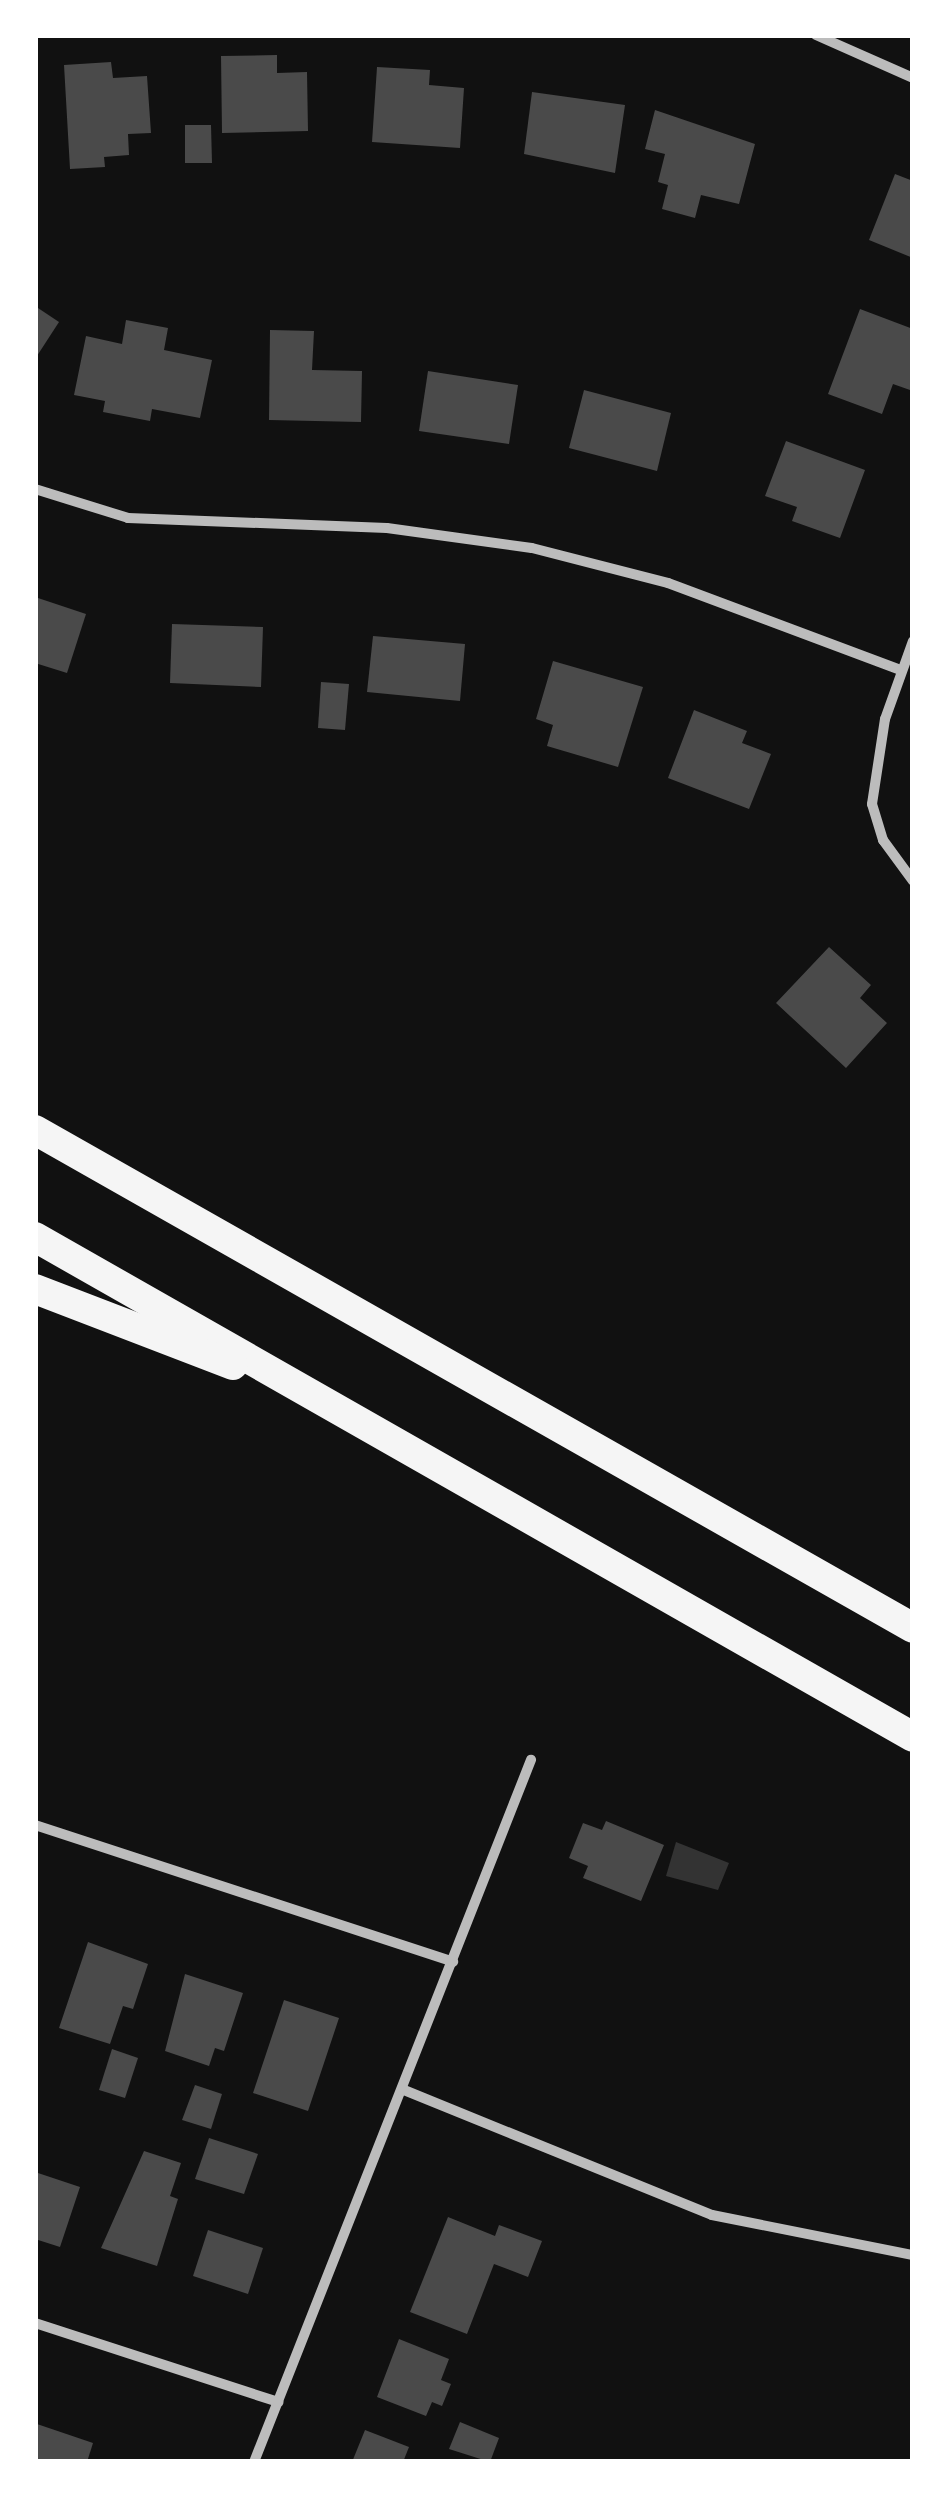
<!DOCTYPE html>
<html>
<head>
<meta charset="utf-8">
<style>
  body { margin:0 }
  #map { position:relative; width:948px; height:2497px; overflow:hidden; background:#111; font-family:Figtree,sans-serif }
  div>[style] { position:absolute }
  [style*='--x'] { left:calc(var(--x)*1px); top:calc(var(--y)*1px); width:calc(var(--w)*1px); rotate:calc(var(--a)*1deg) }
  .water>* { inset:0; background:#333 }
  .building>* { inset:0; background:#4a4a4a }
  .minor>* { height:10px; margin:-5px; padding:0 5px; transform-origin:5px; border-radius:5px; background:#bcbcbc }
  .motorway>* { height:30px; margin:-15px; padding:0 15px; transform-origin:15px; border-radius:15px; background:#f5f5f5 }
  span { translate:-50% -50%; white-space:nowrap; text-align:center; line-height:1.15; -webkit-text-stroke:8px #fff; paint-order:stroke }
  .frame { position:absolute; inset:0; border:38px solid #fff; pointer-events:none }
</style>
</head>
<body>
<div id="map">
  <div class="water">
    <div style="clip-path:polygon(676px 1842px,729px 1863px,718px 1890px,666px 1876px)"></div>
  </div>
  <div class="building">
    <div style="clip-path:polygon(277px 55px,277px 73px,307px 72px,308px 131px,222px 133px,221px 56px)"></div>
    <div style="clip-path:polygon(111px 62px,113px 78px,147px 76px,151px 133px,128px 134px,129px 155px,104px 157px,105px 167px,70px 169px,64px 65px)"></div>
    <div style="clip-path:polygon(377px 67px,430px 70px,429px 85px,464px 88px,460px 148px,372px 142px)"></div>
    <div style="clip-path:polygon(532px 92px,625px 105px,615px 173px,524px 154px)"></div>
    <div style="clip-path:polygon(655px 110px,755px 144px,739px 204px,701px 195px,695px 218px,662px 209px,668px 185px,658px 182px,665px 154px,645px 149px)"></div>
    <div style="clip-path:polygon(185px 125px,211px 125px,212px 163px,185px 163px)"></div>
    <div style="clip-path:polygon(895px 174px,913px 181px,913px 258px,869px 240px)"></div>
    <div style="clip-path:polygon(35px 306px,59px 322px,35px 359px)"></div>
    <div style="clip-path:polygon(860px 309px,913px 329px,913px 381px,910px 390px,893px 384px,882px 414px,828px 394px)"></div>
    <div style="clip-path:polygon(126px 320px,168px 328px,164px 350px,212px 360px,200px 418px,152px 409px,150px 421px,103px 412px,105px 401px,74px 395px,86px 336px,122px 344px)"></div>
    <div style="clip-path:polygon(270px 330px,314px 331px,312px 370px,362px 371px,361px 422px,269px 420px)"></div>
    <div style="clip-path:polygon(428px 371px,518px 385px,509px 444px,419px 431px)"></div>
    <div style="clip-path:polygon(584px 390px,671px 413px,657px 471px,569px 448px)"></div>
    <div style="clip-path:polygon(786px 441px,865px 470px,840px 538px,792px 521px,797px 507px,765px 496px)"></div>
    <div style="clip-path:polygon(35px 597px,86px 614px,67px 673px,35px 663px)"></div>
    <div style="clip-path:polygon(172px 624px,263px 627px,261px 687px,170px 683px)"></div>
    <div style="clip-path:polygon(373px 636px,465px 644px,460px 701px,367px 692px)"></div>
    <div style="clip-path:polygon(553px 661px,643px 687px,618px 767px,547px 746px,553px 725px,536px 719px)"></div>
    <div style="clip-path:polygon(321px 682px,349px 684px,345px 730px,318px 728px)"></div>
    <div style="clip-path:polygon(694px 710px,747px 731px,742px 743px,771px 754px,749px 809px,668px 778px)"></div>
    <div style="clip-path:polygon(829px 947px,871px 985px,860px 998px,887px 1023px,846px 1068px,776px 1003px)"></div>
    <div style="clip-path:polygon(606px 1821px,664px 1845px,641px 1901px,583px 1878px,588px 1866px,569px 1858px,583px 1823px,602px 1830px)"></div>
    <div style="clip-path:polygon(88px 1942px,148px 1964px,133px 2009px,123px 2006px,110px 2044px,59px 2028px)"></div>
    <div style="clip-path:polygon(185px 1974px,243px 1993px,224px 2051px,215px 2048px,209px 2066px,165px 2051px)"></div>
    <div style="clip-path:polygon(284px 2000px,339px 2018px,308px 2111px,253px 2093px)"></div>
    <div style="clip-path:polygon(112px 2049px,138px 2058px,125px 2098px,99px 2090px)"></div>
    <div style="clip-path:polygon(195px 2085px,222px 2094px,211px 2129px,182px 2120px)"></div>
    <div style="clip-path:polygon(209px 2138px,258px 2154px,244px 2194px,195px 2179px)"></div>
    <div style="clip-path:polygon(144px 2151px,181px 2163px,170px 2196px,178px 2199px,157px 2266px,101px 2248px)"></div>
    <div style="clip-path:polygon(35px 2172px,80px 2187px,60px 2247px,35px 2239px)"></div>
    <div style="clip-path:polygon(448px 2217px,495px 2236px,499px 2225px,542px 2241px,528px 2277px,494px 2264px,467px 2334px,410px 2312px)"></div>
    <div style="clip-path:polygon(208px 2230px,263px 2248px,248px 2294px,193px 2276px)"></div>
    <div style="clip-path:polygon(399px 2339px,449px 2359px,441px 2380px,451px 2384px,442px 2406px,432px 2402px,426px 2416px,377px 2397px)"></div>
    <div style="clip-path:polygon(460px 2422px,499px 2438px,490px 2462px,449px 2449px)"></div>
    <div style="clip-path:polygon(37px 2424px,93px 2443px,87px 2462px,35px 2462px)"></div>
    <div style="clip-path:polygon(365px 2430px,409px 2447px,403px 2462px,352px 2462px)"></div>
  </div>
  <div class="minor">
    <div style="--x:816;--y:35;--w:106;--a:23.9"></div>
    <div style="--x:35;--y:489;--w:97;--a:17.3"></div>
    <div style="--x:128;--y:518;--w:259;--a:2.2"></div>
    <div style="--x:387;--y:528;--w:146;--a:7.9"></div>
    <div style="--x:532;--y:548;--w:140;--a:14.4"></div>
    <div style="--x:668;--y:583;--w:249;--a:20.5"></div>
    <div style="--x:913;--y:641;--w:83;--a:109.7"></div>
    <div style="--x:885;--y:719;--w:86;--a:98.7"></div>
    <div style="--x:872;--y:804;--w:38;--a:73"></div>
    <div style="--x:883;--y:840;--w:51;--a:53.8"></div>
    <div style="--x:35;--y:1825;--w:440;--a:18.1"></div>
    <div style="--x:404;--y:2090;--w:332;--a:22.1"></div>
    <div style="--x:712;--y:2215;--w:205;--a:11.3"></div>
    <div style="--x:35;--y:2323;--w:256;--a:18"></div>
    <div style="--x:254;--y:2462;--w:755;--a:-68.47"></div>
  </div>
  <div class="motorway">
    <div style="--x:35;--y:1130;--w:1009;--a:29.56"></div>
    <div style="--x:35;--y:1237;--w:1010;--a:29.66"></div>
    <div style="--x:35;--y:1289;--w:212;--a:21"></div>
  </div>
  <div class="frame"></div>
</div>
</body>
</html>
